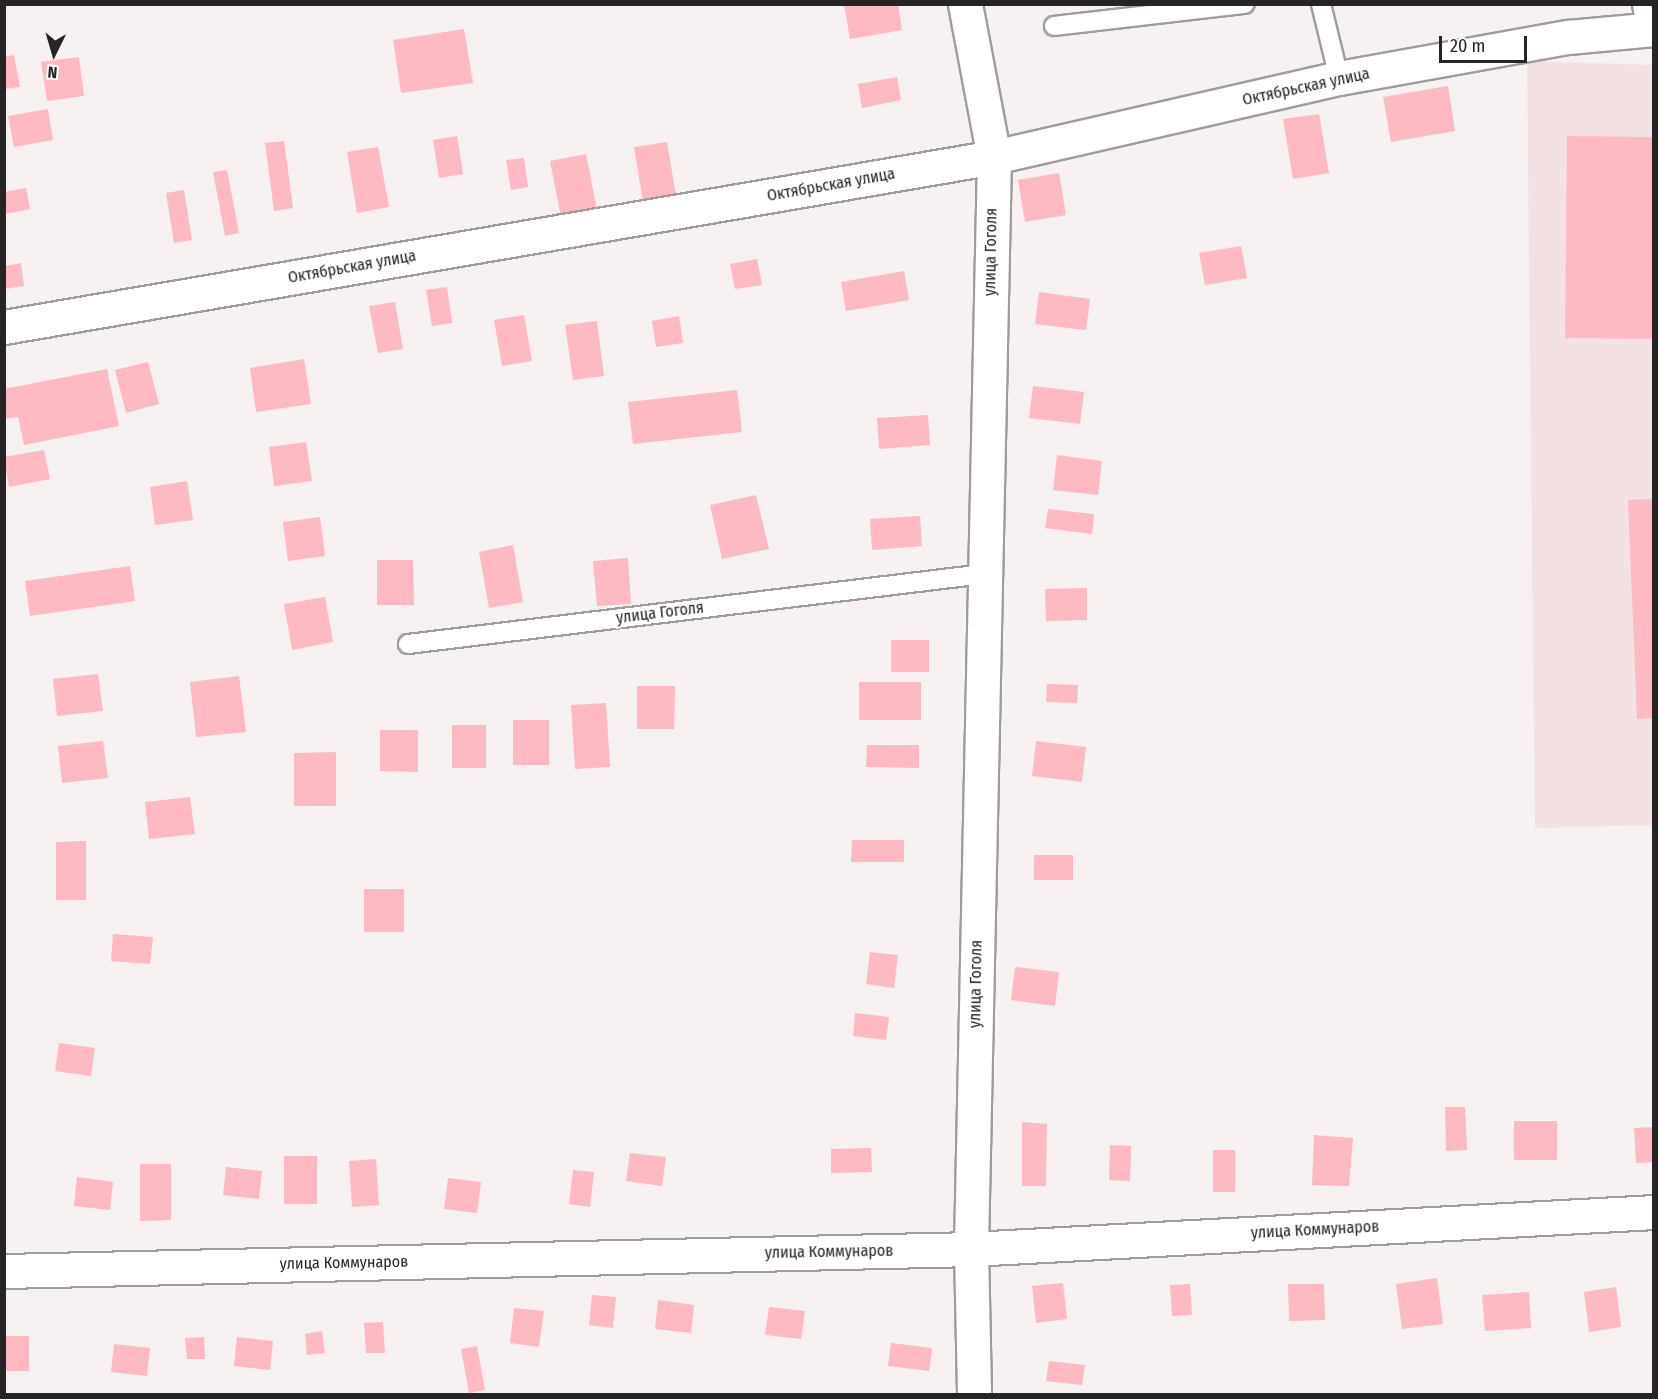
<!DOCTYPE html>
<html>
<head>
<meta charset="utf-8">
<style>
  body { margin:0 }
  #map { position:relative; width:1658px; height:1399px; overflow:hidden; background:#f7f1f1; font-family:"Fira Sans Condensed",sans-serif }
  div>[style] { position:absolute }
  [style*='--x'] { left:calc(var(--x)*1px); top:calc(var(--y)*1px); width:calc(var(--w)*1px); rotate:calc(var(--a)*1deg) }
  .built>* { inset:0; background:#f2e2e4 }
  .building>* { inset:0; background:#feb9c2 }
  .roads { filter:drop-shadow(2px 0 #a19c9c) drop-shadow(-2px 0 #a19c9c) drop-shadow(0 2px #a19c9c) drop-shadow(0 -2px #a19c9c) }
  .service>* { height:18px; margin:-9px; padding:0 9px; transform-origin:9px; border-radius:9px; background:#fff }
  .minor>* { height:33px; margin:-16.5px; padding:0 16.5px; transform-origin:16.5px; border-radius:16.5px; background:#fff }
  span { translate:-50% -50%; white-space:nowrap; text-align:center; line-height:1.15; -webkit-text-stroke:4.5px #fff; paint-order:stroke }
  .street-label { font-size:16px; color:#262424 }
  .frame { position:absolute; inset:0; border:6px solid #262424; pointer-events:none }
  .north { position:absolute; left:24px; top:24px; width:60px; height:60px; -webkit-text-stroke:4px #fff; paint-order:stroke; rotate:185deg; font-size:16px; font-weight:700; line-height:24px; text-align:center; color:#262424 }
  .north::after { content:''; display:block; margin:auto; width:21px; height:27px; background:#262424; clip-path:polygon(50% 0,100% 100%,50% 72%,0 100%) }
  .scale { position:absolute; left:1439px; top:36px; width:88px; height:27px; box-sizing:border-box; border:3px solid #262424; border-top:0; padding-left:8px; font-size:18px; line-height:21px; white-space:nowrap; color:#262424; -webkit-text-stroke:4px #fff; paint-order:stroke }
</style>
</head>
<body>
<div id="map">
  <div class="built">
    <div style="clip-path:polygon(1527px 61px,1653px 65px,1653px 825px,1535px 828px)"></div>
  </div>
  <div class="building">
    <div style="clip-path:polygon(844px 4px,898px 4px,902px 30px,850px 39px)"></div>
    <div style="clip-path:polygon(464px 29px,473px 83px,401px 93px,393px 40px)"></div>
    <div style="clip-path:polygon(14px 55px,20px 87px,4px 89px,4px 57px)"></div>
    <div style="clip-path:polygon(79px 57px,84px 96px,47px 101px,41px 62px)"></div>
    <div style="clip-path:polygon(897px 77px,901px 100px,862px 108px,858px 84px)"></div>
    <div style="clip-path:polygon(1448px 86px,1455px 131px,1391px 142px,1383px 97px)"></div>
    <div style="clip-path:polygon(48px 109px,53px 140px,14px 147px,8px 116px)"></div>
    <div style="clip-path:polygon(1319px 114px,1329px 173px,1293px 179px,1283px 119px)"></div>
    <div style="clip-path:polygon(457px 136px,463px 174px,439px 178px,433px 140px)"></div>
    <div style="clip-path:polygon(1567px 136px,1654px 137px,1654px 339px,1565px 338px)"></div>
    <div style="clip-path:polygon(284px 141px,293px 208px,274px 211px,265px 143px)"></div>
    <div style="clip-path:polygon(667px 142px,676px 196px,643px 202px,634px 147px)"></div>
    <div style="clip-path:polygon(378px 147px,389px 207px,357px 213px,347px 152px)"></div>
    <div style="clip-path:polygon(586px 154px,597px 210px,561px 217px,550px 161px)"></div>
    <div style="clip-path:polygon(524px 158px,528px 187px,511px 190px,506px 160px)"></div>
    <div style="clip-path:polygon(227px 170px,239px 233px,225px 236px,213px 172px)"></div>
    <div style="clip-path:polygon(1059px 173px,1066px 215px,1025px 222px,1018px 180px)"></div>
    <div style="clip-path:polygon(26px 188px,30px 209px,4px 214px,4px 192px)"></div>
    <div style="clip-path:polygon(184px 190px,192px 240px,174px 243px,166px 193px)"></div>
    <div style="clip-path:polygon(1241px 246px,1247px 278px,1205px 285px,1199px 253px)"></div>
    <div style="clip-path:polygon(757px 259px,762px 285px,735px 289px,730px 264px)"></div>
    <div style="clip-path:polygon(21px 263px,24px 286px,4px 289px,4px 266px)"></div>
    <div style="clip-path:polygon(904px 271px,909px 300px,846px 311px,841px 282px)"></div>
    <div style="clip-path:polygon(447px 287px,452px 323px,432px 326px,426px 290px)"></div>
    <div style="clip-path:polygon(1039px 292px,1090px 299px,1086px 330px,1035px 324px)"></div>
    <div style="clip-path:polygon(395px 302px,403px 349px,378px 353px,369px 306px)"></div>
    <div style="clip-path:polygon(524px 315px,532px 361px,502px 366px,494px 320px)"></div>
    <div style="clip-path:polygon(679px 316px,683px 343px,656px 347px,652px 321px)"></div>
    <div style="clip-path:polygon(597px 321px,604px 376px,573px 380px,565px 325px)"></div>
    <div style="clip-path:polygon(304px 359px,311px 404px,256px 412px,250px 368px)"></div>
    <div style="clip-path:polygon(148px 362px,159px 404px,126px 413px,115px 370px)"></div>
    <div style="clip-path:polygon(107px 369px,119px 426px,24px 445px,18px 417px,4px 419px,4px 389px)"></div>
    <div style="clip-path:polygon(1033px 386px,1084px 392px,1080px 424px,1029px 418px)"></div>
    <div style="clip-path:polygon(737px 390px,742px 432px,633px 444px,628px 402px)"></div>
    <div style="clip-path:polygon(928px 415px,930px 445px,879px 449px,877px 418px)"></div>
    <div style="clip-path:polygon(306px 442px,312px 481px,274px 486px,269px 447px)"></div>
    <div style="clip-path:polygon(44px 450px,50px 479px,9px 487px,4px 457px)"></div>
    <div style="clip-path:polygon(1057px 455px,1102px 461px,1098px 495px,1053px 490px)"></div>
    <div style="clip-path:polygon(187px 481px,193px 520px,155px 525px,150px 487px)"></div>
    <div style="clip-path:polygon(756px 495px,769px 549px,722px 559px,710px 505px)"></div>
    <div style="clip-path:polygon(1654px 499px,1654px 718px,1637px 719px,1628px 500px)"></div>
    <div style="clip-path:polygon(1048px 509px,1094px 514px,1092px 534px,1045px 528px)"></div>
    <div style="clip-path:polygon(920px 516px,922px 546px,872px 550px,870px 519px)"></div>
    <div style="clip-path:polygon(320px 517px,325px 556px,288px 561px,283px 522px)"></div>
    <div style="clip-path:polygon(513px 545px,523px 602px,489px 608px,479px 552px)"></div>
    <div style="clip-path:polygon(628px 558px,631px 604px,597px 606px,593px 561px)"></div>
    <div style="clip-path:polygon(377px 560px,413px 560px,414px 605px,377px 605px)"></div>
    <div style="clip-path:polygon(130px 566px,135px 601px,30px 616px,25px 581px)"></div>
    <div style="clip-path:polygon(1087px 588px,1087px 620px,1046px 621px,1045px 589px)"></div>
    <div style="clip-path:polygon(325px 597px,333px 642px,292px 650px,284px 604px)"></div>
    <div style="clip-path:polygon(891px 640px,929px 640px,929px 672px,891px 672px)"></div>
    <div style="clip-path:polygon(98px 674px,103px 711px,57px 716px,53px 679px)"></div>
    <div style="clip-path:polygon(239px 676px,246px 732px,196px 737px,190px 682px)"></div>
    <div style="clip-path:polygon(859px 682px,921px 682px,921px 720px,859px 720px)"></div>
    <div style="clip-path:polygon(1047px 684px,1078px 685px,1077px 703px,1046px 702px)"></div>
    <div style="clip-path:polygon(637px 686px,675px 686px,674px 729px,637px 729px)"></div>
    <div style="clip-path:polygon(606px 703px,610px 767px,575px 769px,571px 705px)"></div>
    <div style="clip-path:polygon(513px 720px,549px 720px,549px 765px,513px 765px)"></div>
    <div style="clip-path:polygon(452px 725px,486px 725px,486px 768px,452px 768px)"></div>
    <div style="clip-path:polygon(380px 730px,418px 730px,418px 772px,380px 771px)"></div>
    <div style="clip-path:polygon(103px 741px,108px 778px,62px 783px,58px 746px)"></div>
    <div style="clip-path:polygon(1036px 741px,1086px 747px,1082px 782px,1032px 776px)"></div>
    <div style="clip-path:polygon(867px 745px,919px 745px,919px 768px,866px 767px)"></div>
    <div style="clip-path:polygon(336px 752px,336px 806px,294px 806px,294px 753px)"></div>
    <div style="clip-path:polygon(190px 797px,195px 834px,149px 839px,145px 802px)"></div>
    <div style="clip-path:polygon(852px 840px,904px 840px,904px 862px,851px 862px)"></div>
    <div style="clip-path:polygon(86px 841px,86px 900px,56px 900px,56px 842px)"></div>
    <div style="clip-path:polygon(1034px 855px,1073px 855px,1073px 880px,1034px 880px)"></div>
    <div style="clip-path:polygon(364px 889px,404px 889px,404px 932px,364px 932px)"></div>
    <div style="clip-path:polygon(113px 934px,153px 937px,150px 964px,111px 961px)"></div>
    <div style="clip-path:polygon(870px 952px,898px 955px,894px 988px,866px 984px)"></div>
    <div style="clip-path:polygon(1015px 967px,1059px 972px,1055px 1006px,1011px 1000px)"></div>
    <div style="clip-path:polygon(855px 1013px,889px 1017px,886px 1040px,853px 1036px)"></div>
    <div style="clip-path:polygon(59px 1043px,95px 1048px,91px 1076px,55px 1071px)"></div>
    <div style="clip-path:polygon(1445px 1107px,1465px 1107px,1467px 1150px,1446px 1151px)"></div>
    <div style="clip-path:polygon(1514px 1121px,1557px 1121px,1557px 1160px,1514px 1160px)"></div>
    <div style="clip-path:polygon(1022px 1122px,1047px 1124px,1046px 1186px,1022px 1186px)"></div>
    <div style="clip-path:polygon(1654px 1127px,1654px 1162px,1636px 1163px,1634px 1128px)"></div>
    <div style="clip-path:polygon(1314px 1135px,1353px 1138px,1349px 1186px,1312px 1185px)"></div>
    <div style="clip-path:polygon(1110px 1145px,1131px 1146px,1130px 1181px,1109px 1180px)"></div>
    <div style="clip-path:polygon(871px 1148px,872px 1172px,831px 1173px,831px 1149px)"></div>
    <div style="clip-path:polygon(1213px 1150px,1235px 1150px,1235px 1192px,1213px 1192px)"></div>
    <div style="clip-path:polygon(630px 1153px,666px 1157px,662px 1186px,626px 1181px)"></div>
    <div style="clip-path:polygon(284px 1156px,317px 1156px,317px 1204px,284px 1204px)"></div>
    <div style="clip-path:polygon(376px 1159px,379px 1205px,352px 1207px,349px 1161px)"></div>
    <div style="clip-path:polygon(140px 1164px,171px 1164px,171px 1220px,140px 1221px)"></div>
    <div style="clip-path:polygon(226px 1167px,262px 1171px,259px 1199px,223px 1195px)"></div>
    <div style="clip-path:polygon(573px 1170px,594px 1172px,590px 1207px,569px 1204px)"></div>
    <div style="clip-path:polygon(77px 1177px,113px 1182px,110px 1210px,74px 1206px)"></div>
    <div style="clip-path:polygon(448px 1178px,481px 1182px,477px 1213px,444px 1209px)"></div>
    <div style="clip-path:polygon(1437px 1278px,1443px 1324px,1402px 1329px,1396px 1284px)"></div>
    <div style="clip-path:polygon(1063px 1283px,1067px 1319px,1036px 1323px,1032px 1286px)"></div>
    <div style="clip-path:polygon(1190px 1284px,1192px 1315px,1172px 1316px,1170px 1285px)"></div>
    <div style="clip-path:polygon(1288px 1284px,1324px 1284px,1325px 1320px,1289px 1321px)"></div>
    <div style="clip-path:polygon(1616px 1287px,1621px 1327px,1589px 1332px,1584px 1292px)"></div>
    <div style="clip-path:polygon(1529px 1292px,1531px 1328px,1485px 1331px,1482px 1295px)"></div>
    <div style="clip-path:polygon(592px 1295px,616px 1297px,613px 1328px,589px 1325px)"></div>
    <div style="clip-path:polygon(658px 1300px,694px 1305px,691px 1333px,655px 1329px)"></div>
    <div style="clip-path:polygon(769px 1307px,805px 1311px,801px 1339px,765px 1335px)"></div>
    <div style="clip-path:polygon(514px 1308px,544px 1311px,539px 1347px,510px 1343px)"></div>
    <div style="clip-path:polygon(383px 1322px,385px 1353px,366px 1353px,364px 1323px)"></div>
    <div style="clip-path:polygon(322px 1331px,325px 1353px,307px 1355px,305px 1334px)"></div>
    <div style="clip-path:polygon(6px 1336px,29px 1336px,29px 1371px,6px 1371px)"></div>
    <div style="clip-path:polygon(204px 1337px,205px 1359px,187px 1359px,185px 1338px)"></div>
    <div style="clip-path:polygon(237px 1337px,273px 1341px,270px 1370px,234px 1366px)"></div>
    <div style="clip-path:polygon(891px 1343px,932px 1348px,929px 1371px,888px 1366px)"></div>
    <div style="clip-path:polygon(114px 1344px,150px 1348px,147px 1376px,111px 1372px)"></div>
    <div style="clip-path:polygon(477px 1346px,485px 1390px,469px 1393px,461px 1349px)"></div>
    <div style="clip-path:polygon(1049px 1361px,1085px 1365px,1082px 1385px,1046px 1381px)"></div>
  </div>
  <div class="roads">
    <div class="service">
      <div style="--x:1321;--y:4;--w:76;--a:76.3"></div>
      <div style="--x:1642;--y:4;--w:25;--a:81"></div>
      <div style="--x:1054;--y:26;--w:192;--a:-6.6"></div>
      <div style="--x:408;--y:644;--w:580;--a:-6.93"></div>
    </div>
    <div class="minor">
      <div style="--x:965;--y:4;--w:156;--a:79.3"></div>
      <div style="--x:994;--y:157;--w:1092;--a:91.21"></div>
      <div style="--x:971;--y:1249;--w:145;--a:88.8"></div>
      <div style="--x:4;--y:327;--w:1004;--a:-9.74"></div>
      <div style="--x:994;--y:157;--w:354;--a:-12.9"></div>
      <div style="--x:1339;--y:78;--w:233;--a:-10.2"></div>
      <div style="--x:1568;--y:37;--w:86;--a:-5.3"></div>
      <div style="--x:4;--y:1271;--w:967;--a:-1.3"></div>
      <div style="--x:971;--y:1249;--w:684;--a:-3.1"></div>
    </div>
  </div>
  <div class="street-label">
    <span style="left:1306px;top:87px;rotate:-12deg">Октябрьская улица</span>
    <span style="left:831px;top:185px;rotate:-10deg">Октябрьская улица</span>
    <span style="left:991px;top:252px;rotate:-89deg">улица Гоголя</span>
    <span style="left:352px;top:267px;rotate:-10deg">Октябрьская улица</span>
    <span style="left:660px;top:613px;rotate:-7deg">улица Гоголя</span>
    <span style="left:976px;top:984px;rotate:-89deg">улица Гоголя</span>
    <span style="left:1315px;top:1230px;rotate:-3deg">улица Коммунаров</span>
    <span style="left:829px;top:1252px;rotate:-1deg">улица Коммунаров</span>
    <span style="left:344px;top:1263px;rotate:-1deg">улица Коммунаров</span>
  </div>
  <div class="frame"></div>
  <div class="north">N</div>
  <div class="scale">20 m</div>
</div>
</body>
</html>
